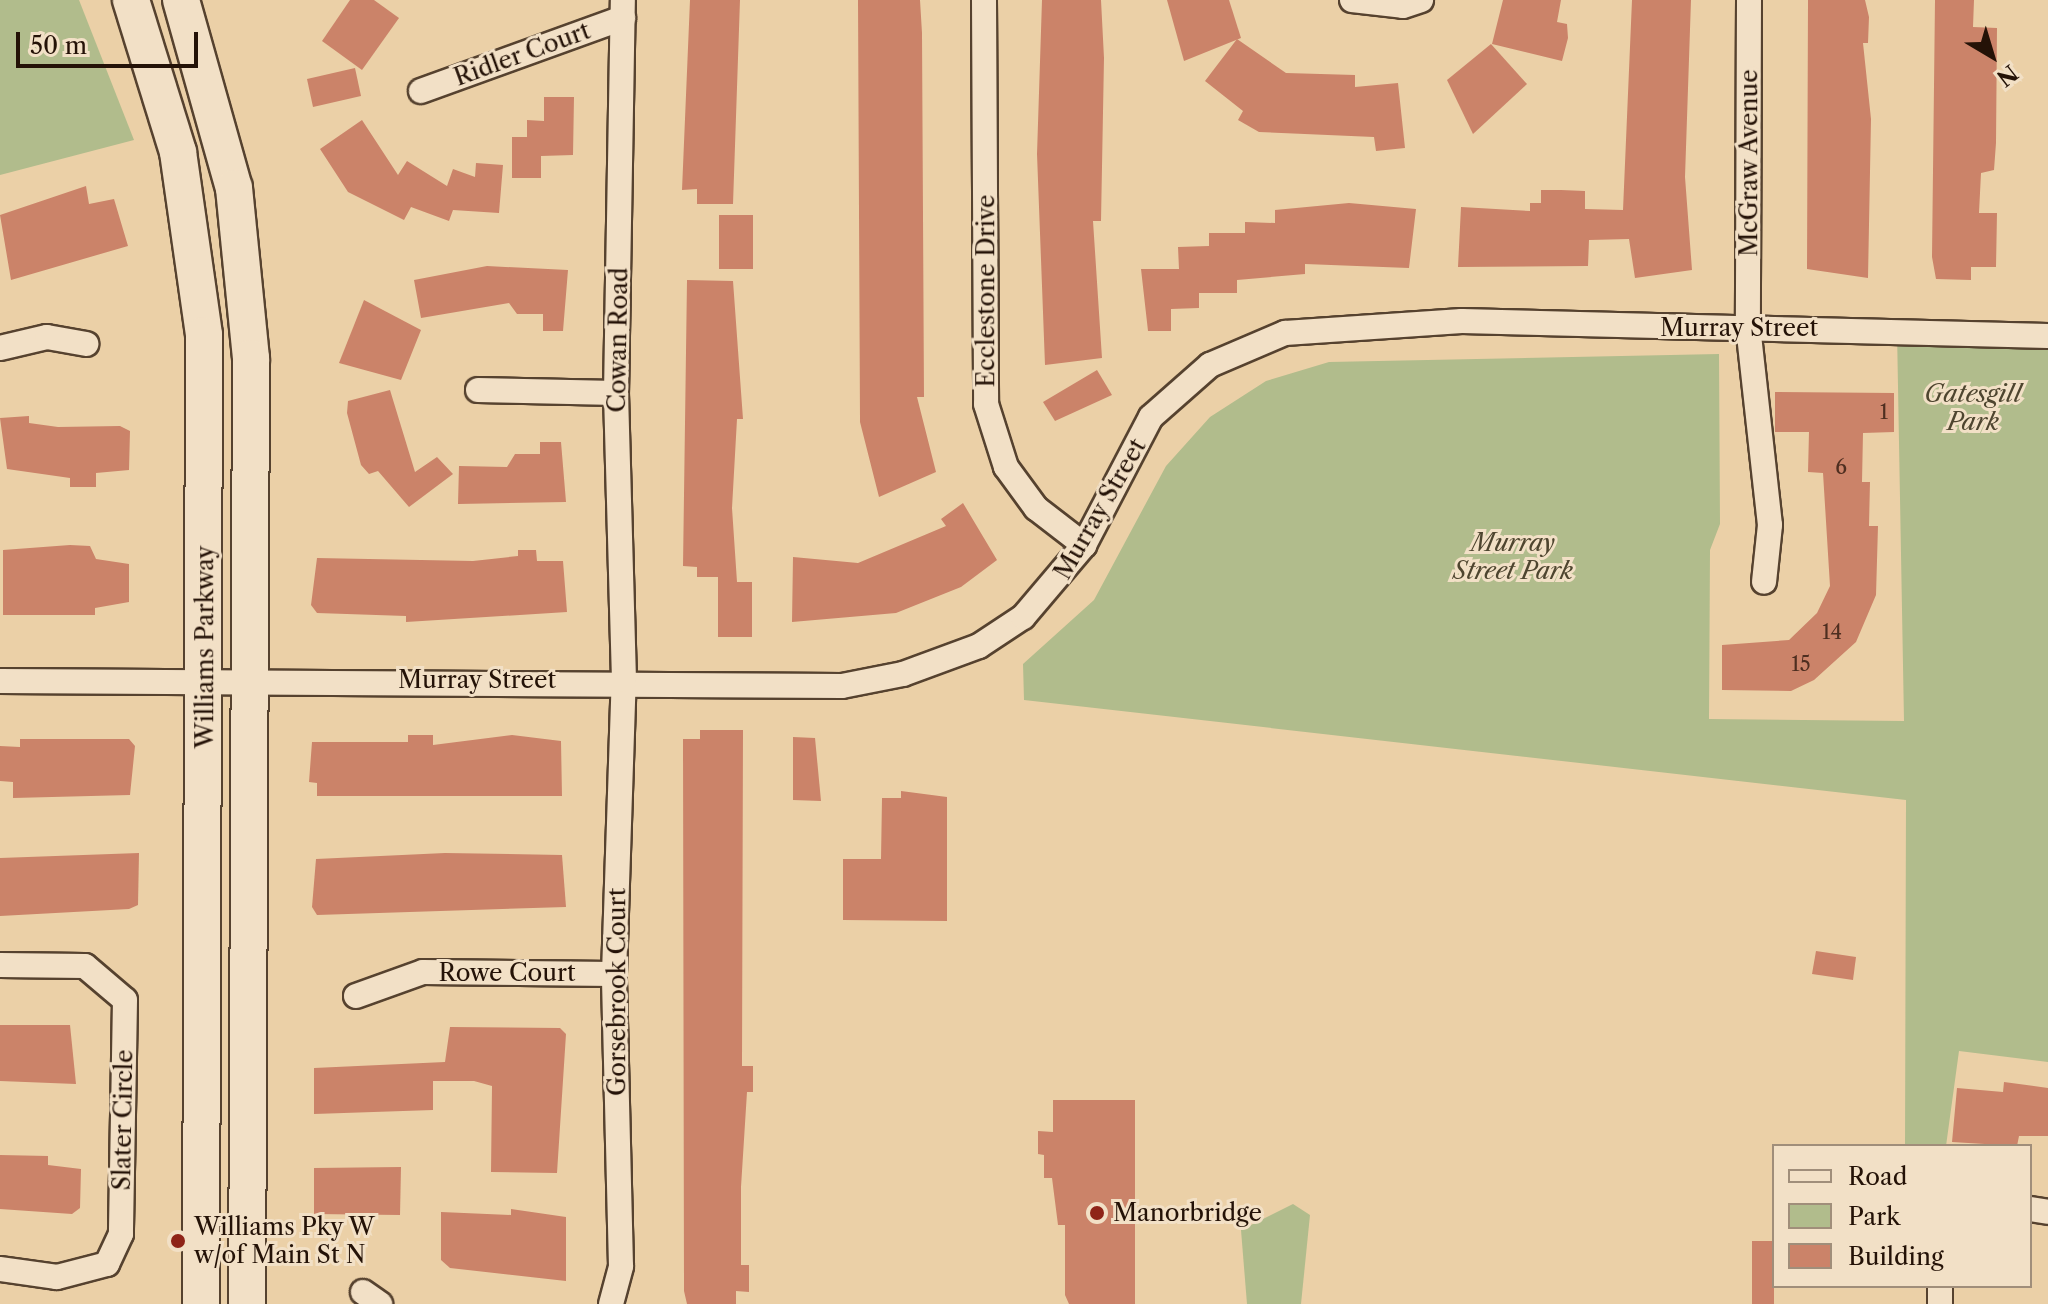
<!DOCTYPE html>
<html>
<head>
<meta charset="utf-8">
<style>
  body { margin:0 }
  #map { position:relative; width:2048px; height:1304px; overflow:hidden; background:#ebd0a7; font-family:"Libre Caslon Text",serif }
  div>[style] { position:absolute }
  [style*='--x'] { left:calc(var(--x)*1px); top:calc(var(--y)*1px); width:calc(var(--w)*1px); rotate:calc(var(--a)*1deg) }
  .green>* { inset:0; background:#b1bc8c }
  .building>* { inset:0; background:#cb8369 }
  .roads { filter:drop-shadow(2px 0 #56422f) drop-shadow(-2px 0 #56422f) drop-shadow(0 2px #56422f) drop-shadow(0 -2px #56422f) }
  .minor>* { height:24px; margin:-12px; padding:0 12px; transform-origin:12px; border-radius:12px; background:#f2e0c6 }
  .secondary>* { height:36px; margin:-18px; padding:0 18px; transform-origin:18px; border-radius:18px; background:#f2e0c6 }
  .dots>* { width:22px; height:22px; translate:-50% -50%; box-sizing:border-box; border:4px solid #f2e0c6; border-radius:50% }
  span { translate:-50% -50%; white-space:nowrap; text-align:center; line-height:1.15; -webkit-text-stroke:6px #f2e0c6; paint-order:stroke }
  .number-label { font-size:20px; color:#4e2e20 }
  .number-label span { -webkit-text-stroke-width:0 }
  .street-label { font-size:24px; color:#241207 }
  .park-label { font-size:24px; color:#4e452f; font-style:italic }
  .poi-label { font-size:24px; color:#241207 }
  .left { translate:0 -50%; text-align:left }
  .legend { position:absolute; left:1772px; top:1144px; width:260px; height:144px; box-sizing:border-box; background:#f2e0c6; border:2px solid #a08e7a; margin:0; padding:10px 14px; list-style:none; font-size:24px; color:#241207 }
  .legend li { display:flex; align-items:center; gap:16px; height:40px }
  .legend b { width:40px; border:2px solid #a08e7a }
  .north { position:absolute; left:1952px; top:16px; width:80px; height:80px; -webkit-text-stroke:6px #f2e0c6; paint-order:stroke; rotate:142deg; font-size:22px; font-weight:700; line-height:32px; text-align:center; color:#241207 }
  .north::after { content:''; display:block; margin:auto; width:28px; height:36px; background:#241207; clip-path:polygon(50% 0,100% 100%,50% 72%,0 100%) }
  .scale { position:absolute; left:16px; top:32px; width:182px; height:36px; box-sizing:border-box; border:4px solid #241207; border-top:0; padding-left:10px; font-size:24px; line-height:28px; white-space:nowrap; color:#241207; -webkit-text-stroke:6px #f2e0c6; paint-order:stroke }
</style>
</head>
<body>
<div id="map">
  <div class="green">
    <div style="clip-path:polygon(0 0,79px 0,134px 140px,0 175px)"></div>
    <div style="clip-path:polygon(1897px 331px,2048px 336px,2048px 1062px,1959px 1051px,1946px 1146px,1905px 1146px,1906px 800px,1024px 700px,1023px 664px,1094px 600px,1166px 466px,1210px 417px,1266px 381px,1329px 362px,1719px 354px,1720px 524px,1710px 550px,1709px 719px,1904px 721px)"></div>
    <div style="clip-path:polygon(1293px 1204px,1310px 1215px,1301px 1304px,1247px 1304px,1241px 1230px)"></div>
  </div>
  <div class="building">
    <div style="clip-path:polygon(350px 0,374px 0,399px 18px,362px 70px,322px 41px)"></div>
    <div style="clip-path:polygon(690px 0,740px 0,733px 204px,697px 204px,697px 189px,682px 190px)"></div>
    <div style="clip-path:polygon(858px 0,920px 0,922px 33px,924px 397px,917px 397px,936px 472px,879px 497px,860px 422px)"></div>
    <div style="clip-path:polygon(1042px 0,1101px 0,1104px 58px,1101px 221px,1093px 221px,1102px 358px,1045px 365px,1037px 154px)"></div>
    <div style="clip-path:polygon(1167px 0,1229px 0,1241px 38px,1184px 61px)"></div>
    <div style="clip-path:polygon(1503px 0,1561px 0,1557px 22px,1567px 24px,1568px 38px,1562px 61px,1492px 44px)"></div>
    <div style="clip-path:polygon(1632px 0,1691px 0,1685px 177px,1692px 270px,1635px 278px,1629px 239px,1589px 240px,1588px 266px,1458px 267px,1461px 207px,1530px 211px,1530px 203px,1541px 203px,1541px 190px,1561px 190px,1585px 191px,1585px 209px,1623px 210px)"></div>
    <div style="clip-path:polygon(1808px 0,1865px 0,1869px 17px,1868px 43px,1863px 43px,1871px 119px,1868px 278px,1807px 269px)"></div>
    <div style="clip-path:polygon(1935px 0,1974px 0,1973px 27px,1997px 28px,1996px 143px,1994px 170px,1981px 173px,1979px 213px,1997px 213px,1996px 267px,1971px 267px,1971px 280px,1936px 279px,1932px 257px)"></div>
    <div style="clip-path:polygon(1237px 39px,1286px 73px,1355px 75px,1355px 87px,1398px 83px,1405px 148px,1376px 151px,1374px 137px,1259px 132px,1238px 120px,1243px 111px,1205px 81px)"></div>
    <div style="clip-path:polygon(1491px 44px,1527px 84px,1473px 134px,1447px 80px)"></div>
    <div style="clip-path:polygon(355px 68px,361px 96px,313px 107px,307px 79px)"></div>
    <div style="clip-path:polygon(544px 97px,574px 97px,573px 155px,541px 156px,541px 178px,512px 178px,512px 137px,527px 137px,527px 120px,544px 121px)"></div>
    <div style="clip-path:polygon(362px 120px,398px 175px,407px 161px,447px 186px,453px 169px,475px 177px,476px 163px,503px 165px,499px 213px,453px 210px,449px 221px,411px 207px,404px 220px,348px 192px,320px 149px)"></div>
    <div style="clip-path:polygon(86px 186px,89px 204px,114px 199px,128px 246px,11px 280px,0 215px)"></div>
    <div style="clip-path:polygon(1349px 203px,1416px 209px,1409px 268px,1305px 264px,1305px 274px,1237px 280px,1237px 293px,1199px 293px,1199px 308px,1171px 309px,1171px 331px,1148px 331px,1141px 269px,1179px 269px,1178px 247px,1209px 246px,1209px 233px,1245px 233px,1245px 222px,1275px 223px,1275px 210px)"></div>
    <div style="clip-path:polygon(719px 215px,753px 215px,753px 269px,719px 269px)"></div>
    <div style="clip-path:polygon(487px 266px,568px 270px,563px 331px,543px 331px,543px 314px,517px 314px,509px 303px,421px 318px,414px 280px)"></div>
    <div style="clip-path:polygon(687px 280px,733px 281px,743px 419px,737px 419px,732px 508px,737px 582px,752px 582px,752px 637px,718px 637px,718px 577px,697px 577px,697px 567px,683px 566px)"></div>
    <div style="clip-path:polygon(364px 300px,421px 330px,401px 380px,339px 363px)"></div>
    <div style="clip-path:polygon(1097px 370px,1112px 395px,1055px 421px,1043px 402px)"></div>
    <div style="clip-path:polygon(390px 390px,415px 472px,437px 457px,453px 474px,409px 507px,378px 471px,369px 474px,361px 465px,347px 413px,348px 401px)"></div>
    <div style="clip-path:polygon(1775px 392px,1894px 393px,1894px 432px,1863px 433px,1862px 482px,1870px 482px,1869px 526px,1878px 526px,1876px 595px,1856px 642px,1814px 680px,1791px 691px,1722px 690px,1722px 645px,1789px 640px,1817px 613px,1830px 586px,1823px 473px,1808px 472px,1809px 432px,1775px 432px)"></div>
    <div style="clip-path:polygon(29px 416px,29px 423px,58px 427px,120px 426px,130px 431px,129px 470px,96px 473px,96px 487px,70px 487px,70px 478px,7px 469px,0 418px)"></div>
    <div style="clip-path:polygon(540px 442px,561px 442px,566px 502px,458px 504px,459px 466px,507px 467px,515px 454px,540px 454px)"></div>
    <div style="clip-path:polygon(963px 503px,997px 560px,961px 587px,896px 613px,792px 622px,793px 557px,858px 563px,946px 526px,941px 519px)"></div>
    <div style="clip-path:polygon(70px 545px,90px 546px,96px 559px,129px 564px,129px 602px,95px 608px,95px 615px,3px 615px,3px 550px)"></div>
    <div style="clip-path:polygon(518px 550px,536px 550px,537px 561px,563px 561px,567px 612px,406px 622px,406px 616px,317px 613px,311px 605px,317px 558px,473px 561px,518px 556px)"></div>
    <div style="clip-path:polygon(700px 730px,743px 730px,742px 1066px,753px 1066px,753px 1092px,747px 1092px,741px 1187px,741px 1265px,749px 1265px,749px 1292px,736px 1291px,736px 1304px,687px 1304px,684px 1291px,683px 739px,700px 739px)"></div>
    <div style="clip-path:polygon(408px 735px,433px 735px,433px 745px,512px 735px,561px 741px,562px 796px,317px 796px,317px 783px,309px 782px,312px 742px,408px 742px)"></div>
    <div style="clip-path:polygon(793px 737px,815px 738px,821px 801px,793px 800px)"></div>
    <div style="clip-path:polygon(20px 739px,129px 739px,135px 746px,130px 795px,13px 798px,13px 782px,0 781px,0 746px,20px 747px)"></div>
    <div style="clip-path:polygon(901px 791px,947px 797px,947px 921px,843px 920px,843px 859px,881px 859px,882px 798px,901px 798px)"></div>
    <div style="clip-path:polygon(139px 853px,138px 905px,129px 909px,0 916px,0 858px)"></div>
    <div style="clip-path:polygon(445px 853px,562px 855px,566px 907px,317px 915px,312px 907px,316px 859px)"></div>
    <div style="clip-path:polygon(1816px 951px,1856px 957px,1853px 980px,1812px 974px)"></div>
    <div style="clip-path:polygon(0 1025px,70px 1025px,76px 1084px,0 1081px)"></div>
    <div style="clip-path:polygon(450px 1027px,560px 1028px,566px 1034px,557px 1173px,491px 1172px,492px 1086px,474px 1081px,433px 1081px,433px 1110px,314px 1114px,314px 1068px,445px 1062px)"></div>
    <div style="clip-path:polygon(2004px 1082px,2048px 1088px,2048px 1136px,2019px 1136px,2017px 1146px,1952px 1142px,1957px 1088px,2003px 1092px)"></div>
    <div style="clip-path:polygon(1053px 1100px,1135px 1100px,1135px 1304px,1069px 1304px,1065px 1295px,1065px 1225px,1058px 1225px,1052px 1178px,1044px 1178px,1044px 1155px,1038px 1154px,1038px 1131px,1053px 1132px)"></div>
    <div style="clip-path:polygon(0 1155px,48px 1156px,48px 1165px,81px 1169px,80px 1208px,72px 1214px,0 1209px)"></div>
    <div style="clip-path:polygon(401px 1167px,400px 1215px,314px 1214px,314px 1168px)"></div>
    <div style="clip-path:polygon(511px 1209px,566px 1217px,566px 1281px,450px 1268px,441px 1260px,441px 1212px,511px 1215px)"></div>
    <div style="clip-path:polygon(1752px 1241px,1774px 1241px,1774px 1304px,1752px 1304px)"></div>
  </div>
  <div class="roads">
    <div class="minor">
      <div style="--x:984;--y:0;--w:404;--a:89.7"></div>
      <div style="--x:986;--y:404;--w:66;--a:72.4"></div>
      <div style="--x:1006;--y:467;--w:51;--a:53.8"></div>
      <div style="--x:1036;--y:508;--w:61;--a:37.6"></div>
      <div style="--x:1352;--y:0;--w:51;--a:6.7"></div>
      <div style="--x:1403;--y:6;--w:19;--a:-18"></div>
      <div style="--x:1749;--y:0;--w:326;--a:90.2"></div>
      <div style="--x:1748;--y:326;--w:200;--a:83.7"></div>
      <div style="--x:1770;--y:525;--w:57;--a:96"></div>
      <div style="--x:421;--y:91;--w:215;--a:-19.9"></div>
      <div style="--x:0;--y:348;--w:48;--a:-13.2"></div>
      <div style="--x:47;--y:337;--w:40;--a:10"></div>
      <div style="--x:478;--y:390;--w:138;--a:1.2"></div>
      <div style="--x:0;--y:681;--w:842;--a:0.34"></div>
      <div style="--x:842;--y:686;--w:62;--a:-11.1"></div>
      <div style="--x:903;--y:674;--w:81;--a:-20.2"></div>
      <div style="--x:979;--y:646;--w:53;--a:-33.4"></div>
      <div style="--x:1023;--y:617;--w:94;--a:-49.7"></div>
      <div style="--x:1084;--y:545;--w:144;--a:-62.4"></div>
      <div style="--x:1151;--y:417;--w:79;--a:-41.4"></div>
      <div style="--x:1210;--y:365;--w:82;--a:-23.1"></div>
      <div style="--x:1285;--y:333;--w:177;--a:-3.9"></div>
      <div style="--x:1462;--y:321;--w:586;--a:1.47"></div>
      <div style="--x:0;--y:965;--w:85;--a:0.7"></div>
      <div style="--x:85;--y:966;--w:52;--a:40.4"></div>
      <div style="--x:125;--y:1000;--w:234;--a:91"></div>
      <div style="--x:121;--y:1234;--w:33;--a:115"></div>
      <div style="--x:107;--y:1264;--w:52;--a:165.4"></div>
      <div style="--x:57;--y:1277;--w:58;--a:-172"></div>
      <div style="--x:356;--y:996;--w:71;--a:-19.7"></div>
      <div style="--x:423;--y:972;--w:191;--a:0.6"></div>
      <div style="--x:2030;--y:1209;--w:18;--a:9"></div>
      <div style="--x:1940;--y:1286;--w:18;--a:90"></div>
      <div style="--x:363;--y:1292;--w:21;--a:35"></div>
      <div style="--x:611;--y:1304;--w:39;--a:-75"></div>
      <div style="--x:621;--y:1266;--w:292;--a:-91.4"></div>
      <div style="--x:614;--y:974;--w:294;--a:-88.1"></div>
      <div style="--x:624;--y:680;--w:287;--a:-91.6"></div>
      <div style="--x:616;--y:393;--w:393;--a:-89"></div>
    </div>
    <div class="secondary">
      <div style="--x:131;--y:0;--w:159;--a:72.8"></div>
      <div style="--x:178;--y:152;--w:185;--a:81.9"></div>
      <div style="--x:204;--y:335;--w:969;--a:90.18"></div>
      <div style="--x:181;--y:0;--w:195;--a:74.3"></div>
      <div style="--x:234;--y:188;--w:171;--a:84.3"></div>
      <div style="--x:251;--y:358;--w:946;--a:90.24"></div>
    </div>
  </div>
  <div class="dots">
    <div style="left:1097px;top:1213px;background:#8f2418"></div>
    <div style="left:178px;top:1241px;background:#8f2418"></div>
  </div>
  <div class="number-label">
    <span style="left:1884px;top:412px">1</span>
    <span style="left:1841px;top:467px">6</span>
    <span style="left:1832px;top:632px">14</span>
    <span style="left:1801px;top:664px">15</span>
  </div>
  <div class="street-label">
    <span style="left:522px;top:54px;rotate:-20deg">Ridler Court</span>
    <span style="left:1749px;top:163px;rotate:-90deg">McGraw Avenue</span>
    <span style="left:986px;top:291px;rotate:-90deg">Ecclestone Drive</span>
    <span style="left:1739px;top:328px">Murray Street</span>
    <span style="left:618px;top:340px;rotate:-89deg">Cowan Road</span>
    <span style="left:1100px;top:509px;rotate:-60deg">Murray Street</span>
    <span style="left:205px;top:647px;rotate:-90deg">Williams Parkway</span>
    <span style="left:477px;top:680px">Murray Street</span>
    <span style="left:507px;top:973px">Rowe Court</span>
    <span style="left:617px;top:992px;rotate:-90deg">Gorsebrook Court</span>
    <span style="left:123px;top:1120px;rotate:-89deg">Slater Circle</span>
  </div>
  <div class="park-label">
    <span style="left:1973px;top:408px">Gatesgill<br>Park</span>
    <span style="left:1513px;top:557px">Murray<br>Street Park</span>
  </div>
  <div class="poi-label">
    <span class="left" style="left:1113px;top:1213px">Manorbridge</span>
    <span class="left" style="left:194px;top:1241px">Williams Pky W<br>w/of Main St N</span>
  </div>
  <ul class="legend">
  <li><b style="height:10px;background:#f2e0c6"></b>Road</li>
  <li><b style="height:22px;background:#b1bc8c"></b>Park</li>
  <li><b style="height:22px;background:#cb8369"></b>Building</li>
  </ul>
  <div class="north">N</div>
  <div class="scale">50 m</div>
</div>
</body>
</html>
